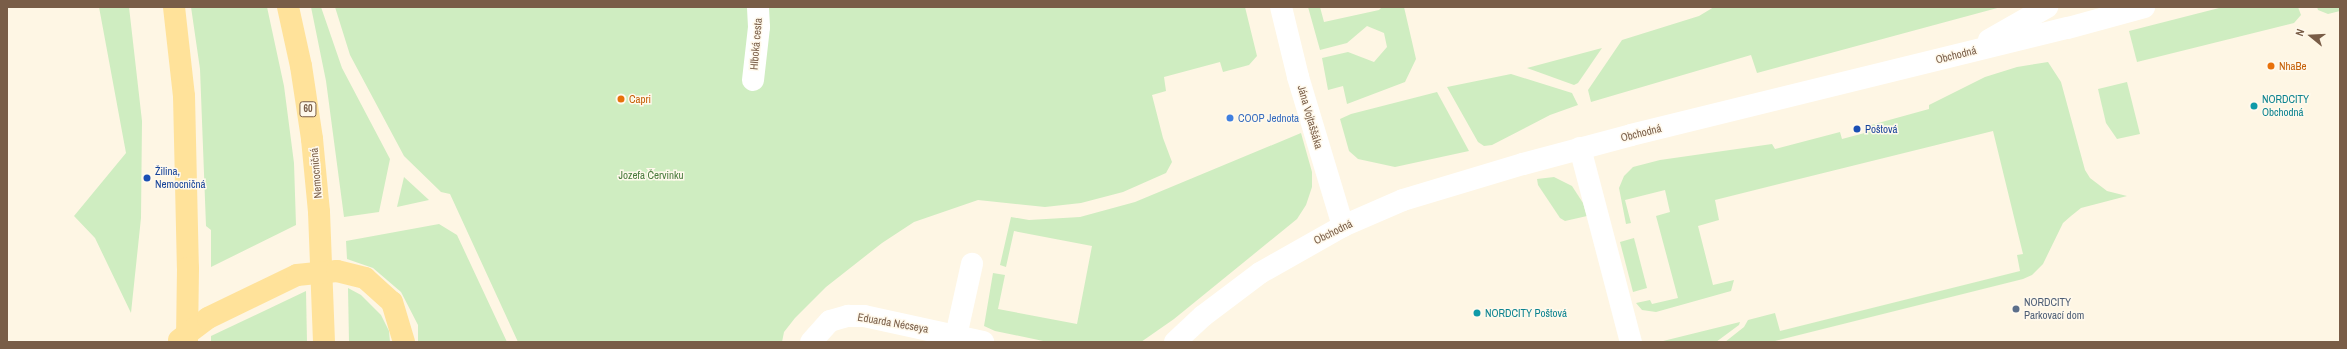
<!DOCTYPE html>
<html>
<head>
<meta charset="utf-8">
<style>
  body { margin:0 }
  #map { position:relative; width:2347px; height:349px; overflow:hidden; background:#fef6e4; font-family:"Archivo Narrow",sans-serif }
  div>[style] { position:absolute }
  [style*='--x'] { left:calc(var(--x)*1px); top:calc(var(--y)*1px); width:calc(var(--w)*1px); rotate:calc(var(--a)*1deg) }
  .green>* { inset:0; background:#cfedc1 }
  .minor>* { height:22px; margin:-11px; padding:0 11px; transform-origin:11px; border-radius:11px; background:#fff }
  .major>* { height:22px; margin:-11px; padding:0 11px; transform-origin:11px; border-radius:11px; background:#ffe29a }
  .dots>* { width:11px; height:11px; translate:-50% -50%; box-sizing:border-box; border:2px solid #fff9ec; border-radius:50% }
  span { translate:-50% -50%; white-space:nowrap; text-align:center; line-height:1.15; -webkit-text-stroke:3px #fff9ec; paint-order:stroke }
  .shield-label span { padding:1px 3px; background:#fff9ec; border:1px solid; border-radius:3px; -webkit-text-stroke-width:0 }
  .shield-label { font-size:10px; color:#795d47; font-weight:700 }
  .street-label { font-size:11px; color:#795d47 }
  .food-label { font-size:11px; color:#c56008 }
  .left { translate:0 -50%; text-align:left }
  .culture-label { font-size:11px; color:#0d838f }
  .shop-label { font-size:11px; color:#366cbe }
  .transit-label { font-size:11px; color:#164399 }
  .park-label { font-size:11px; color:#497a3c }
  .service-label { font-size:11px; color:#4e5e75 }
  .frame { position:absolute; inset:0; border:8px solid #795d47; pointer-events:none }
  .north { position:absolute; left:2291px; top:16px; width:40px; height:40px; -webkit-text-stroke:3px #fff9ec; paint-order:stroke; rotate:288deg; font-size:11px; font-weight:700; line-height:16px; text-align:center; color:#795d47 }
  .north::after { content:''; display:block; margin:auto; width:14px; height:18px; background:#795d47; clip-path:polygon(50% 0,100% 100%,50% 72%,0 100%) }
</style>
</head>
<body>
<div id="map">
  <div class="green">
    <div style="clip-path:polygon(99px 7px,129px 7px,142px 121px,141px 218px,131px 313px,95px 238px,74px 216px,126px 153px)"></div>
    <div style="clip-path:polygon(191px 7px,267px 7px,284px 86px,294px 163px,296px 225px,211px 267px,211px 230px,206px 226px,200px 69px)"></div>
    <div style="clip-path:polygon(311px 7px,321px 7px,342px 68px,390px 159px,379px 212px,344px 217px,326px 81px)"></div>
    <div style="clip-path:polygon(335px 7px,1245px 7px,1257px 56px,1249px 65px,1223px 72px,1220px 62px,1164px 77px,1166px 91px,1152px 95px,1163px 138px,1172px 162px,1166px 173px,1123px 192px,1081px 203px,1045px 207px,978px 200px,914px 222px,882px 243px,826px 287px,795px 318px,784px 332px,782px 342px,518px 342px,450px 194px,441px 192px,404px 156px,350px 55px)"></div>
    <div style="clip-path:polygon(1308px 7px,1320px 7px,1324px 22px,1379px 10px,1382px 7px,1404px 7px,1416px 59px,1405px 82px,1347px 104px,1343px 86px,1328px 90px,1322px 58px,1348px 52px,1374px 62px,1387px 47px,1384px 33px,1367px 26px,1347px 43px,1320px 50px)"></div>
    <div style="clip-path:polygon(1714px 7px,2001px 7px,1757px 73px,1751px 55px,1591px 102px,1588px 90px,1622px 40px,1699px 16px)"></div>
    <div style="clip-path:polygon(2223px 7px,2298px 7px,2301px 15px,2294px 23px,2137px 62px,2129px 31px)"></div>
    <div style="clip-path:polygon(2317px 7px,2340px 7px,2340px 11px,2328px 14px,2318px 10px)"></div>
    <div style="clip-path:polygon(1602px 48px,1578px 83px,1574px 85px,1527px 68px)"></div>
    <div style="clip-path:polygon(2048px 62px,2061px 82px,2085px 170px,2090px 178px,2107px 191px,2127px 196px,2081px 208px,2071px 216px,2063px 223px,2043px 264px,2032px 275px,2023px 279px,1771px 342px,1725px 342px,1744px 327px,1748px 320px,1775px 313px,1780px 331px,2020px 271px,2017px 255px,2023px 254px,1993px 131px,1715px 200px,1719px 220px,1698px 226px,1713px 285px,1734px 280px,1731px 291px,1656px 312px,1642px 310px,1636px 303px,1650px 300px,1652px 304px,1678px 298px,1656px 216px,1670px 212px,1665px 190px,1625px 200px,1631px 223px,1626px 224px,1619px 188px,1624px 176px,1633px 167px,1660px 160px,1772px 144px,1775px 149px,1840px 132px,1842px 139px,1872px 131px,1871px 125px,1929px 109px,1929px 105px,1985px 77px,2017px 67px)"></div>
    <div style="clip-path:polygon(1511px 74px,1572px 93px,1578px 105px,1550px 115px,1492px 145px,1484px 146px,1478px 142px,1447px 87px)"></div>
    <div style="clip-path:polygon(2127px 82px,2140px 134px,2117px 139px,2106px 123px,2098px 89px)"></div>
    <div style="clip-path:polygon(1437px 92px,1469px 151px,1395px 167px,1358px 159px,1349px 151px,1340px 119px,1351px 114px)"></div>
    <div style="clip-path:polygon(1301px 133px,1312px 172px,1312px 187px,1306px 205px,1297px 219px,1174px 319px,1141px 342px,1048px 342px,995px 331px,984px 326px,993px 273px,1005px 275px,998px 309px,1077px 324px,1092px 246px,1014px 231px,1006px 267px,1000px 265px,1011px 217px,1029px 220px,1080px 217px,1135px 202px)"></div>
    <div style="clip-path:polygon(404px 177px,429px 200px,397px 207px)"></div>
    <div style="clip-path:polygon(1554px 177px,1572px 186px,1583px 203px,1587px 216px,1565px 221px,1560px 218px,1538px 185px,1537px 179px)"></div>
    <div style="clip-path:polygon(439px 224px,457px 235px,507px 342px,418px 342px,418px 325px,401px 292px,373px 268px,347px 259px,346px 241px)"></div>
    <div style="clip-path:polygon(1634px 238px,1647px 288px,1633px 292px,1620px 242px)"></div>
    <div style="clip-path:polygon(348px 288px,361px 295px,381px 315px,389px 331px,390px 342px,349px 342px)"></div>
    <div style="clip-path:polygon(306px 291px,307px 342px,211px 342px,211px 336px)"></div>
    <div style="clip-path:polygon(1740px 322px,1739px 325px,1716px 342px,1659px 342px)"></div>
  </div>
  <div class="minor">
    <div style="--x:1281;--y:7;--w:72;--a:76.3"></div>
    <div style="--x:1298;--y:77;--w:156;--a:73.2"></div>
    <div style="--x:1989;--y:40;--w:67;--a:-29.6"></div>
    <div style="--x:753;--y:80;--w:53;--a:-83.5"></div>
    <div style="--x:759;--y:27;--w:20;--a:-93"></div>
    <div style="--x:1580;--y:148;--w:201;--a:75.3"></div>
    <div style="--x:956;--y:336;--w:74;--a:-77.5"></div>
    <div style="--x:811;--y:342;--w:28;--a:-48"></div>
    <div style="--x:830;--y:321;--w:19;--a:-16"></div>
    <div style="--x:848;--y:316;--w:16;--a:0"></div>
    <div style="--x:864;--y:316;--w:122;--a:12.3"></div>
    <div style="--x:1175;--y:342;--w:38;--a:-43"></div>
    <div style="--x:1203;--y:316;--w:71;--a:-37"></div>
    <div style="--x:1260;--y:273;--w:95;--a:-29.5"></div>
    <div style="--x:1343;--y:226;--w:65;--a:-23.4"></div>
    <div style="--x:1403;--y:200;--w:125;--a:-16.7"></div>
    <div style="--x:1523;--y:164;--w:112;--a:-15"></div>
    <div style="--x:1631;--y:135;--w:450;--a:-13.8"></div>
    <div style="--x:2068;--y:28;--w:79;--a:-15.4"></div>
  </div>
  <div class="major">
    <div style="--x:174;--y:7;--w:90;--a:83.6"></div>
    <div style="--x:184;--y:96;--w:172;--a:88.7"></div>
    <div style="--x:188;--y:268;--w:74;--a:90.8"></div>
    <div style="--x:288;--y:7;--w:60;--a:77.6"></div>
    <div style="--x:301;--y:66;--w:74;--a:81.4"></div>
    <div style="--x:312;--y:139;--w:73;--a:84.5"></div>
    <div style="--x:319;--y:212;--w:130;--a:87.8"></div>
    <div style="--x:179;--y:340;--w:36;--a:-37"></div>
    <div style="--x:208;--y:318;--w:99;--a:-25.8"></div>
    <div style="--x:297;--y:275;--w:40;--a:-5.7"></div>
    <div style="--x:337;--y:271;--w:29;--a:14"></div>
    <div style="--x:365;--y:278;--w:36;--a:42"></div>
    <div style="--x:392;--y:302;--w:42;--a:73.3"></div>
  </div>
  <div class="dots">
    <div style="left:2271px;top:66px;background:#e8710a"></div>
    <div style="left:621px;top:99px;background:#e8710a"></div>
    <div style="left:2254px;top:106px;background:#0f9aa8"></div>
    <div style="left:1230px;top:118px;background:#3f7fe0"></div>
    <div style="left:1857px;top:129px;background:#1a4fb4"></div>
    <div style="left:147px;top:178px;background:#1a4fb4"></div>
    <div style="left:2016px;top:309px;background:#5c6f8a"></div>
    <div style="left:1477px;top:313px;background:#0f9aa8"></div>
  </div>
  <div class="shield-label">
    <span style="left:308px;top:109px">60</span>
  </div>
  <div class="street-label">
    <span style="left:756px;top:44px;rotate:-85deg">Hlboká cesta</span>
    <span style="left:1956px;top:55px;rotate:-14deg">Obchodná</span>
    <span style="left:1310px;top:117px;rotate:74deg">Jána Vojtaššáka</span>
    <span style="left:1641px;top:133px;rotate:-14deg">Obchodná</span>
    <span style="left:316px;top:173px;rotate:-95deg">Nemocničná</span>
    <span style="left:1333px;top:232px;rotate:-26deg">Obchodná</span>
    <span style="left:893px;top:323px;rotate:10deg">Eduarda Nécseya</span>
  </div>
  <div class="food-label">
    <span class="left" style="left:2279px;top:66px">NhaBe</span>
    <span class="left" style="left:629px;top:99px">Capri</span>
  </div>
  <div class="culture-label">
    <span class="left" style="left:2262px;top:106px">NORDCITY<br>Obchodná</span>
    <span class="left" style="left:1485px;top:313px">NORDCITY Poštová</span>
  </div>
  <div class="shop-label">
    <span class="left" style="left:1238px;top:118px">COOP Jednota</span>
  </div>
  <div class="transit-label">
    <span class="left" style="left:1865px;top:129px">Poštová</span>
    <span class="left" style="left:155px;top:178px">Žilina,<br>Nemocničná</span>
  </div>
  <div class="park-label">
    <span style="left:651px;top:175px">Jozefa Červinku</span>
  </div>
  <div class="service-label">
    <span class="left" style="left:2024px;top:309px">NORDCITY<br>Parkovací dom</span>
  </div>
  <div class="frame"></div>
  <div class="north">N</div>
</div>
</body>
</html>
